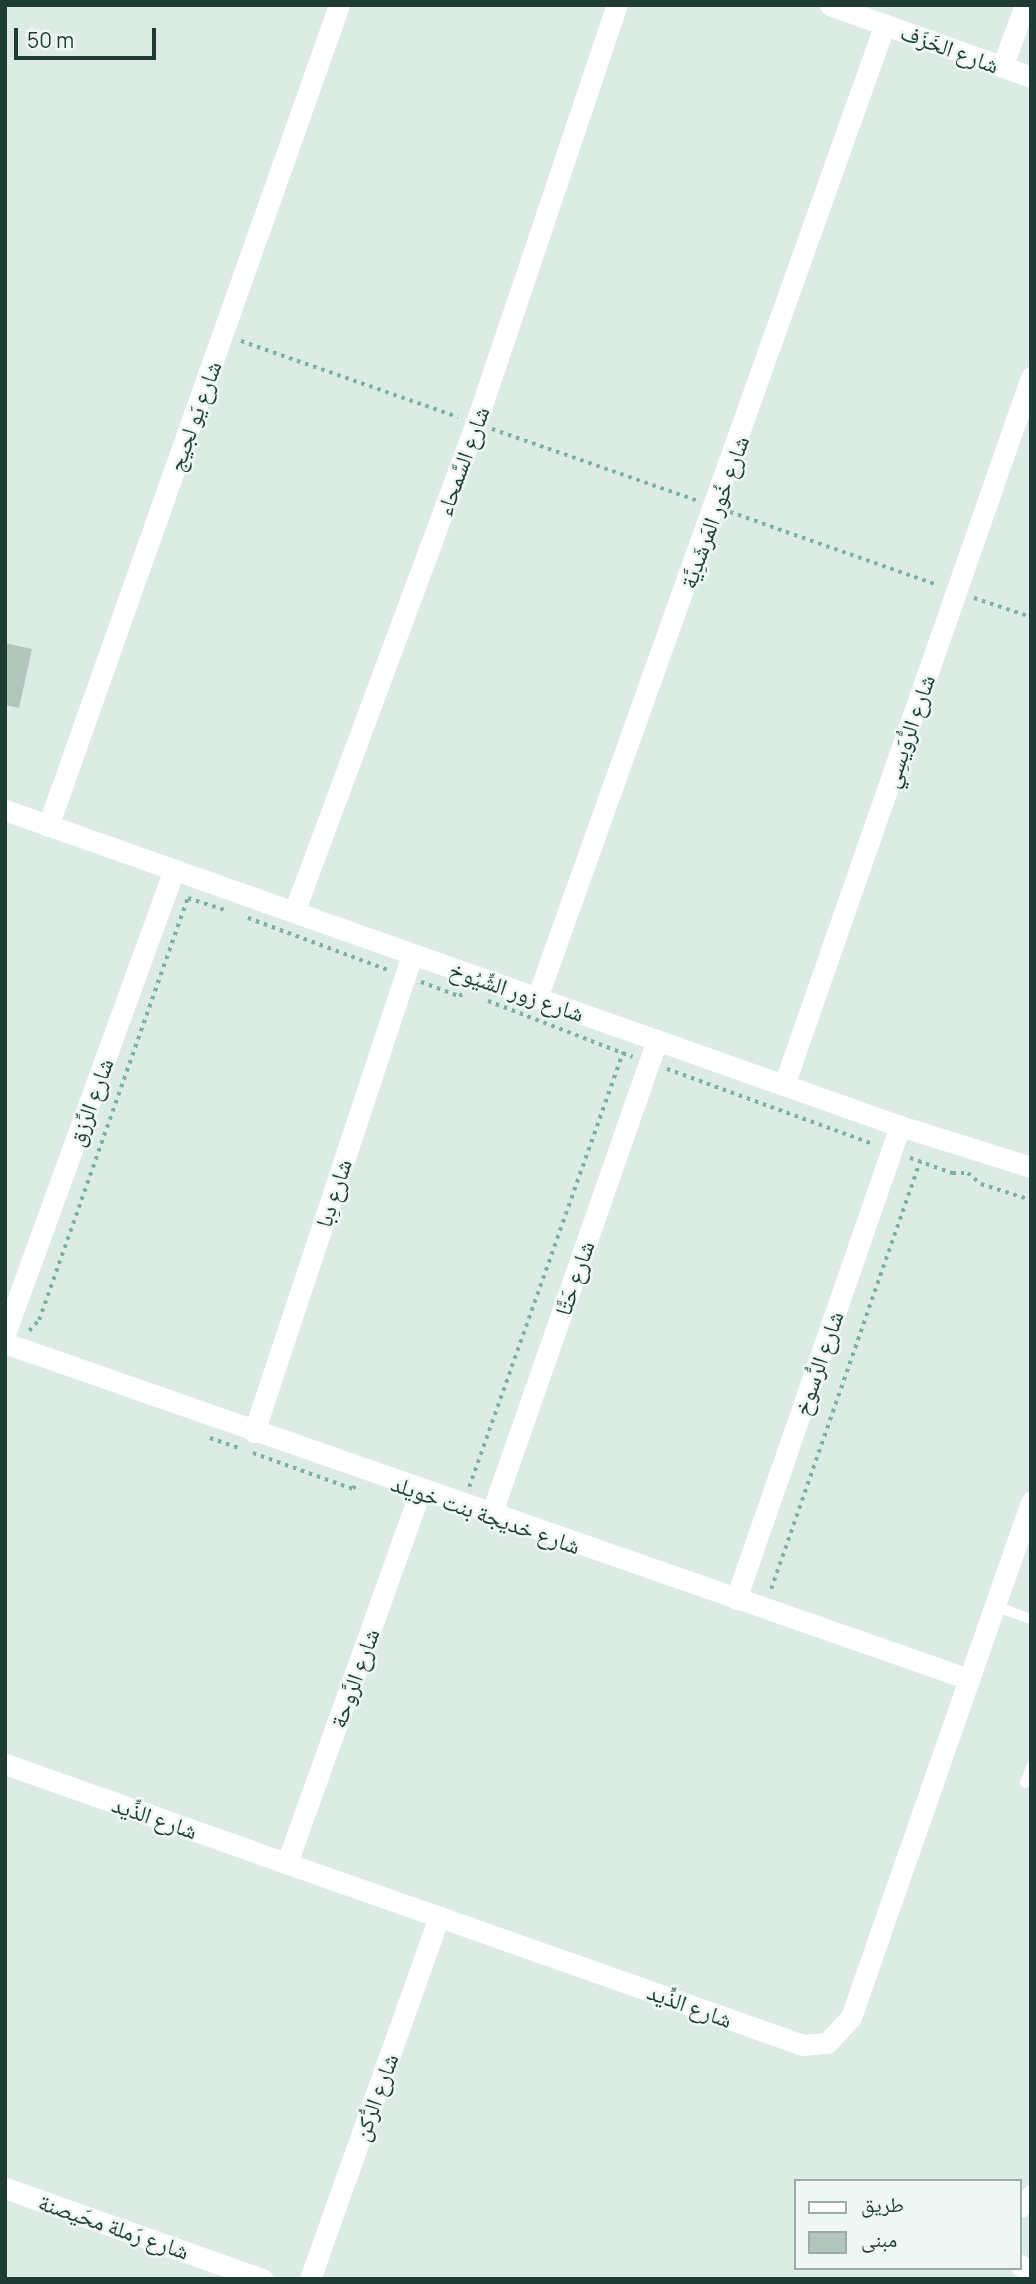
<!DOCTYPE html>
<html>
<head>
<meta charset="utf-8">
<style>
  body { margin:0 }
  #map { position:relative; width:1036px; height:2284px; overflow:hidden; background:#ddebe5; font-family:Manrope,"Noto Naskh Arabic",sans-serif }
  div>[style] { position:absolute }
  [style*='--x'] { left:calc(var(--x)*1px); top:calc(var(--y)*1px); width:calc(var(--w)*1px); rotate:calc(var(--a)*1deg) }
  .building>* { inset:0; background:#b3c6be }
  .path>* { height:3.5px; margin-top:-1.75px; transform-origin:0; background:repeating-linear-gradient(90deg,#7bb1a2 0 3.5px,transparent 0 8.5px) }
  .service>* { height:10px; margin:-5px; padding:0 5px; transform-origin:5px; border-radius:5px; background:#fff }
  .minor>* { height:21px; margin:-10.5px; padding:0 10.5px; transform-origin:10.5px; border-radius:10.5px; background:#fff }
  span { translate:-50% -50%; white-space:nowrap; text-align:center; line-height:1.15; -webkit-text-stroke:5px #eef7f3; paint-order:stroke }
  .street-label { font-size:23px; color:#1e3c34 }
  .frame { position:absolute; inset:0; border:7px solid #1e3c34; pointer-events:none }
  .legend { position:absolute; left:794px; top:2179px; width:228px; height:91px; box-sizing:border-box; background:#eef7f3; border:2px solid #9baca7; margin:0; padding:9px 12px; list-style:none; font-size:21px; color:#1e3c34 }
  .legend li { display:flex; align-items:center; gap:14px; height:35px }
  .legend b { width:35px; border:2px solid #9baca7 }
  .scale { position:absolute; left:14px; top:28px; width:142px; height:32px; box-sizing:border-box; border:4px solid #1e3c34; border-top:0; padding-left:9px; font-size:21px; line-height:24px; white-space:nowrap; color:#1e3c34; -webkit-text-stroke:5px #eef7f3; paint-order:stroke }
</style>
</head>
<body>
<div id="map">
  <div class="building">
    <div style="clip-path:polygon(5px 643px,32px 649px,19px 708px,5px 705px)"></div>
  </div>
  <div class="path">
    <div style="--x:241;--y:341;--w:230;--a:19.3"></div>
    <div style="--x:492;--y:429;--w:216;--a:19.2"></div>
    <div style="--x:730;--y:512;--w:219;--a:19.4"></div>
    <div style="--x:974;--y:598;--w:60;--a:18.4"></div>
    <div style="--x:248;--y:918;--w:149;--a:20.4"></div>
    <div style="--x:421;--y:982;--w:40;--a:20.2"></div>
    <div style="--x:459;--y:996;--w:8;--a:-30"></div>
    <div style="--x:488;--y:1001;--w:155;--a:21.1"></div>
    <div style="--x:667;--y:1069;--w:219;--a:20"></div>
    <div style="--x:910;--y:1158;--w:45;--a:19.7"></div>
    <div style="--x:952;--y:1173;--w:16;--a:0"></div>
    <div style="--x:968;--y:1173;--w:17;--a:40"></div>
    <div style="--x:981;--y:1184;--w:52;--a:17.7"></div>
    <div style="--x:29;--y:1331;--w:15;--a:-48"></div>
    <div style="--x:39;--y:1320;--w:448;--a:-70.6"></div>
    <div style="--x:188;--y:898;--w:40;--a:18"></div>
    <div style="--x:210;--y:1438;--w:34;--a:19"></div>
    <div style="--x:253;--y:1453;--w:106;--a:19.8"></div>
    <div style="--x:353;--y:1489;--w:4;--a:-63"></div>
    <div style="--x:469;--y:1487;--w:461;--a:-70.5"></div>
    <div style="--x:771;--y:1589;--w:453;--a:-70.8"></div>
  </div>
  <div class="service">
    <div style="--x:995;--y:1606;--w:38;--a:20"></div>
    <div style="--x:1025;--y:1783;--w:17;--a:-69"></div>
  </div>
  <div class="minor">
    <div style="--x:830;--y:5;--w:214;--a:19.7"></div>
    <div style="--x:1002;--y:67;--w:66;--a:-69.6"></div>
    <div style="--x:5;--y:810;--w:949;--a:19.45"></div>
    <div style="--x:900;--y:1126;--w:137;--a:17.4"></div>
    <div style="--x:48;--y:826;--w:871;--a:-70.48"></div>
    <div style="--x:294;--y:912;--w:522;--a:-69.59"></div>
    <div style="--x:476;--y:423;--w:441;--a:-71.4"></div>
    <div style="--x:537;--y:998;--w:1034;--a:-70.34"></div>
    <div style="--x:784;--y:1085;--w:750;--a:-70.77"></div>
    <div style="--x:5;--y:1334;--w:494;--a:-70"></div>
    <div style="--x:5;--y:1343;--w:1021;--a:19.22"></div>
    <div style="--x:254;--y:1432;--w:502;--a:-71.67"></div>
    <div style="--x:491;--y:1515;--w:503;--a:-70.74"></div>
    <div style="--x:736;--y:1599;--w:501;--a:-70.88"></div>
    <div style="--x:5;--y:1764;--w:846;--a:19.4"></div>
    <div style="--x:803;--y:2045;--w:24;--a:-5"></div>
    <div style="--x:827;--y:2043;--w:35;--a:-47"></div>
    <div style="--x:851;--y:2017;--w:546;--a:-70.73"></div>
    <div style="--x:287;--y:1863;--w:394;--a:-70.3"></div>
    <div style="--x:5;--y:2188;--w:273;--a:19.5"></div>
    <div style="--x:1020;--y:2207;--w:16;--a:-47"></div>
    <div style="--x:1020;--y:2265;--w:14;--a:39"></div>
    <div style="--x:310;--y:2279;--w:385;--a:-70.4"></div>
  </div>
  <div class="street-label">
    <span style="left:950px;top:48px;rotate:20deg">شارع الخَزَف</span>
    <span style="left:194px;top:416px;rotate:-70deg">شارع يَو لجيج</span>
    <span style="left:462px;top:461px;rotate:-70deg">شارع السَّمحاء</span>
    <span style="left:714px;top:512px;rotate:-70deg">شارع خُور المَرشَدِيَّة</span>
    <span style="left:908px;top:731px;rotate:-71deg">شارع الرُّوَيسِي</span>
    <span style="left:517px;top:991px;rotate:19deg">شارع زور الشِّيُوخ</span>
    <span style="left:90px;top:1102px;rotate:-70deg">شارع الرِّزق</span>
    <span style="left:333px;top:1193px;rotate:-72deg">شارع دِبا</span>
    <span style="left:574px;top:1278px;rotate:-71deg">شارع حَتَّا</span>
    <span style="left:818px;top:1363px;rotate:-71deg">شارع الرُّسوخ</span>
    <span style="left:486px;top:1514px;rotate:19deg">شارع خديجة بنت خويلد</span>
    <span style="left:354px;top:1678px;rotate:-70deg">شارع الرَّوحة</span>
    <span style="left:155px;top:1817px;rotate:19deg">شارع الذِّيد</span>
    <span style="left:690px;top:2005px;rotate:20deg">شارع الذِّيد</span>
    <span style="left:375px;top:2097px;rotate:-70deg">شارع الرُّكن</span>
    <span style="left:114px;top:2226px;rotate:19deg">شارع رَملة محَيصنة</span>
  </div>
  <div class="frame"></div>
  <ul class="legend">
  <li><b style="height:9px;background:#fff"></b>طريق</li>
  <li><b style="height:19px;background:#b3c6be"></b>مبنى</li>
  </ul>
  <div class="scale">50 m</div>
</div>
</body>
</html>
